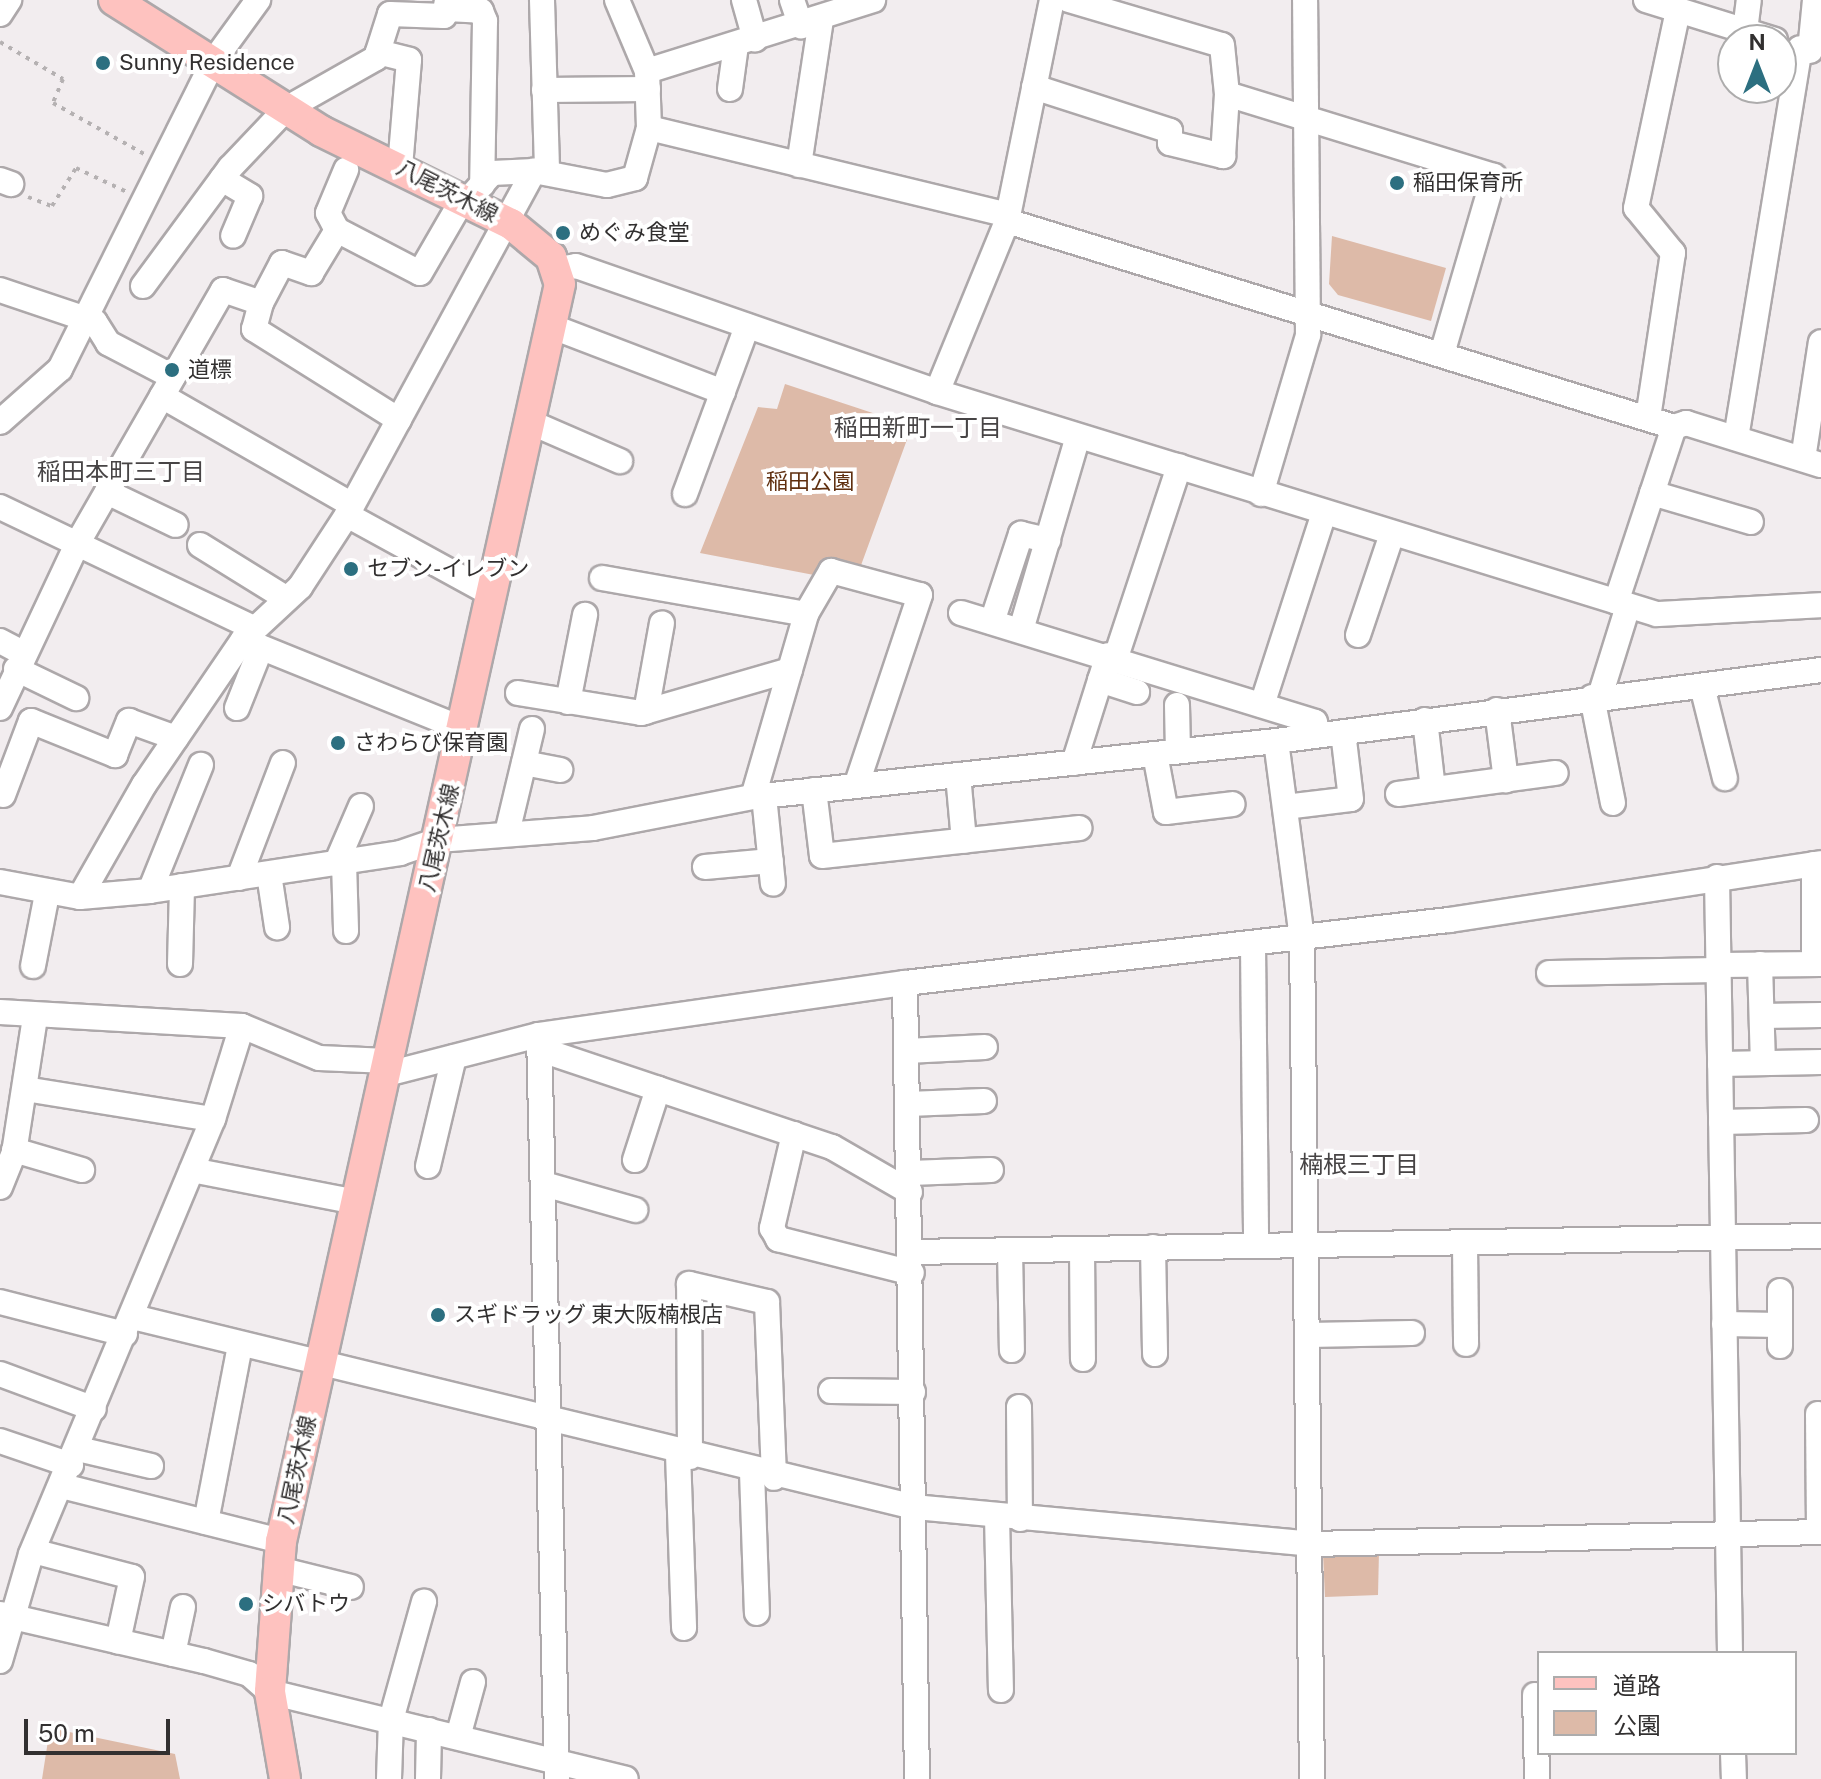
<!DOCTYPE html>
<html>
<head>
<meta charset="utf-8">
<style>
  body { margin:0 }
  #map { position:relative; width:1821px; height:1779px; overflow:hidden; background:#f2edef; font-family:"Public Sans","Noto Sans JP",sans-serif }
  div>[style] { position:absolute }
  [style*='--x'] { left:calc(var(--x)*1px); top:calc(var(--y)*1px); width:calc(var(--w)*1px); rotate:calc(var(--a)*1deg) }
  .green>* { inset:0; background:#ddbaa8 }
  .path>* { height:4px; margin-top:-2px; transform-origin:0; background:repeating-linear-gradient(90deg,#b5b1b2 0 4px,transparent 0 10px) }
  .roads { filter:drop-shadow(2px 0 #ada8aa) drop-shadow(-2px 0 #ada8aa) drop-shadow(0 2px #ada8aa) drop-shadow(0 -2px #ada8aa) }
  .minor>* { height:24px; margin:-12px; padding:0 12px; transform-origin:12px; border-radius:12px; background:#fff }
  .major>* { height:30px; margin:-15px; padding:0 15px; transform-origin:15px; border-radius:15px; background:#fec2bf }
  .dots>* { width:22px; height:22px; translate:-50% -50%; box-sizing:border-box; border:4px solid #fff; border-radius:50% }
  span { translate:-50% -50%; white-space:nowrap; text-align:center; line-height:1.15; -webkit-text-stroke:8px #fff; paint-order:stroke }
  .poi-label { font-size:22px; color:#323030 }
  .left { translate:0 -50%; text-align:left }
  .street-label { font-size:22px; color:#323030 }
  .park-label { font-size:22px; color:#5f2f0f }
  .neighbourhood-label { font-size:24px; color:#474445 }
  .legend { position:absolute; left:1537px; top:1651px; width:260px; height:104px; box-sizing:border-box; background:#fff; border:2px solid #adacac; margin:0; padding:10px 14px; list-style:none; font-size:24px; color:#323030 }
  .legend li { display:flex; align-items:center; gap:16px; height:40px }
  .legend b { width:40px; border:2px solid #adacac }
  .north { position:absolute; left:1717px; top:24px; width:80px; height:80px; box-sizing:border-box; background:#fff; border:2px solid #adacac; border-radius:50%; rotate:0deg; font-size:22px; font-weight:700; line-height:32px; text-align:center; color:#323030 }
  .north::after { content:''; display:block; margin:auto; width:28px; height:36px; background:#2c6f80; clip-path:polygon(50% 0,100% 100%,50% 72%,0 100%) }
  .scale { position:absolute; left:24px; top:1719px; width:146px; height:36px; box-sizing:border-box; border:4px solid #323030; border-top:0; padding-left:10px; font-size:24px; line-height:28px; white-space:nowrap; color:#323030; -webkit-text-stroke:6px #fff; paint-order:stroke }
</style>
</head>
<body>
<div id="map">
  <div class="green">
    <div style="clip-path:polygon(1332px 236px,1446px 268px,1431px 321px,1338px 295px,1329px 284px)"></div>
    <div style="clip-path:polygon(785px 384px,912px 426px,860px 568px,822px 559px,814px 575px,700px 553px,758px 407px,777px 409px)"></div>
    <div style="clip-path:polygon(1379px 1551px,1378px 1595px,1325px 1597px,1323px 1553px)"></div>
    <div style="clip-path:polygon(50px 1728px,175px 1754px,180px 1779px,42px 1779px)"></div>
  </div>
  <div class="path">
    <div style="--x:0;--y:42;--w:73;--a:30.4"></div>
    <div style="--x:63;--y:79;--w:26;--a:113"></div>
    <div style="--x:53;--y:103;--w:107;--a:29.2"></div>
    <div style="--x:28;--y:197;--w:26;--a:21"></div>
    <div style="--x:52;--y:206;--w:45;--a:-57.7"></div>
    <div style="--x:76;--y:168;--w:56;--a:25.2"></div>
  </div>
  <div class="roads">
    <div class="minor">
      <div style="--x:542;--y:0;--w:173;--a:88.3"></div>
      <div style="--x:744;--y:0;--w:41;--a:74.2"></div>
      <div style="--x:792;--y:0;--w:28;--a:71"></div>
      <div style="--x:1069;--y:0;--w:159;--a:16.4"></div>
      <div style="--x:1222;--y:45;--w:49;--a:84.2"></div>
      <div style="--x:1227;--y:94;--w:279;--a:17.1"></div>
      <div style="--x:1494;--y:176;--w:185;--a:106.3"></div>
      <div style="--x:1646;--y:0;--w:135;--a:17.2"></div>
      <div style="--x:447;--y:9;--w:34;--a:3"></div>
      <div style="--x:481;--y:11;--w:11;--a:68"></div>
      <div style="--x:485;--y:21;--w:164;--a:91"></div>
      <div style="--x:0;--y:14;--w:17;--a:-57"></div>
      <div style="--x:1745;--y:31;--w:31;--a:-83"></div>
      <div style="--x:1810;--y:51;--w:51;--a:-84.4"></div>
      <div style="--x:378;--y:52;--w:32;--a:14"></div>
      <div style="--x:409;--y:60;--w:108;--a:94.8"></div>
      <div style="--x:647;--y:71;--w:237;--a:-17.4"></div>
      <div style="--x:1034;--y:87;--w:143;--a:17.9"></div>
      <div style="--x:1170;--y:131;--w:12;--a:90"></div>
      <div style="--x:1170;--y:143;--w:55;--a:13.8"></div>
      <div style="--x:1223;--y:156;--w:62;--a:-86.3"></div>
      <div style="--x:730;--y:89;--w:44;--a:-82.2"></div>
      <div style="--x:544;--y:90;--w:104;--a:-0.6"></div>
      <div style="--x:649;--y:128;--w:369;--a:13.6"></div>
      <div style="--x:799;--y:165;--w:147;--a:-81.4"></div>
      <div style="--x:222;--y:179;--w:33;--a:31"></div>
      <div style="--x:250;--y:196;--w:43;--a:113"></div>
      <div style="--x:0;--y:180;--w:12;--a:20"></div>
      <div style="--x:474;--y:193;--w:27;--a:-48"></div>
      <div style="--x:492;--y:173;--w:42;--a:-2.7"></div>
      <div style="--x:1007;--y:221;--w:698;--a:17.16"></div>
      <div style="--x:1674;--y:427;--w:184;--a:108.3"></div>
      <div style="--x:337;--y:230;--w:19;--a:-118"></div>
      <div style="--x:328;--y:213;--w:47;--a:-67.3"></div>
      <div style="--x:558;--y:269;--w:18;--a:-9"></div>
      <div style="--x:576;--y:266;--w:382;--a:19.2"></div>
      <div style="--x:937;--y:392;--w:753;--a:17.14"></div>
      <div style="--x:1657;--y:614;--w:164;--a:-3.1"></div>
      <div style="--x:143;--y:286;--w:147;--a:-53.6"></div>
      <div style="--x:230;--y:168;--w:81;--a:-46.5"></div>
      <div style="--x:286;--y:109;--w:103;--a:-29.5"></div>
      <div style="--x:376;--y:58;--w:46;--a:-72.3"></div>
      <div style="--x:390;--y:14;--w:54;--a:2.1"></div>
      <div style="--x:444;--y:16;--w:16;--a:-79"></div>
      <div style="--x:0;--y:290;--w:100;--a:18.6"></div>
      <div style="--x:95;--y:322;--w:25;--a:58"></div>
      <div style="--x:108;--y:343;--w:73;--a:27.6"></div>
      <div style="--x:261;--y:303;--w:27;--a:105"></div>
      <div style="--x:254;--y:329;--w:171;--a:32.1"></div>
      <div style="--x:553;--y:327;--w:182;--a:20.9"></div>
      <div style="--x:937;--y:392;--w:185;--a:-67.7"></div>
      <div style="--x:1007;--y:221;--w:226;--a:-78.5"></div>
      <div style="--x:162;--y:396;--w:219;--a:29.8"></div>
      <div style="--x:1648;--y:418;--w:167;--a:-81.4"></div>
      <div style="--x:1673;--y:253;--w:58;--a:-129.4"></div>
      <div style="--x:1636;--y:208;--w:202;--a:-78"></div>
      <div style="--x:0;--y:422;--w:80;--a:-41.5"></div>
      <div style="--x:60;--y:369;--w:343;--a:-63.5"></div>
      <div style="--x:213;--y:62;--w:77;--a:-54"></div>
      <div style="--x:532;--y:423;--w:96;--a:23.4"></div>
      <div style="--x:1674;--y:427;--w:13;--a:-18"></div>
      <div style="--x:1686;--y:423;--w:141;--a:17.3"></div>
      <div style="--x:1736;--y:438;--w:395;--a:-80.7"></div>
      <div style="--x:1803;--y:459;--w:118;--a:-81.3"></div>
      <div style="--x:107;--y:492;--w:76;--a:25.6"></div>
      <div style="--x:1652;--y:493;--w:103;--a:16.3"></div>
      <div style="--x:685;--y:494;--w:179;--a:-69.7"></div>
      <div style="--x:1261;--y:494;--w:166;--a:-73.5"></div>
      <div style="--x:1308;--y:335;--w:335;--a:-90.5"></div>
      <div style="--x:0;--y:507;--w:281;--a:25.5"></div>
      <div style="--x:347;--y:515;--w:166;--a:28.7"></div>
      <div style="--x:200;--y:545;--w:102;--a:31.8"></div>
      <div style="--x:602;--y:578;--w:207;--a:10"></div>
      <div style="--x:961;--y:613;--w:370;--a:17.1"></div>
      <div style="--x:1315;--y:722;--w:13;--a:81"></div>
      <div style="--x:992;--y:622;--w:93;--a:-71.8"></div>
      <div style="--x:1021;--y:534;--w:28;--a:13"></div>
      <div style="--x:1021;--y:630;--w:202;--a:-73.6"></div>
      <div style="--x:1358;--y:635;--w:107;--a:-71.4"></div>
      <div style="--x:243;--y:640;--w:237;--a:22"></div>
      <div style="--x:0;--y:641;--w:26;--a:28"></div>
      <div style="--x:1116;--y:657;--w:201;--a:-71.7"></div>
      <div style="--x:16;--y:669;--w:67;--a:25.8"></div>
      <div style="--x:1100;--y:680;--w:39;--a:18"></div>
      <div style="--x:1702;--y:686;--w:95;--a:76"></div>
      <div style="--x:518;--y:693;--w:125;--a:9.2"></div>
      <div style="--x:641;--y:713;--w:155;--a:-16.1"></div>
      <div style="--x:1600;--y:696;--w:94;--a:-72.7"></div>
      <div style="--x:1592;--y:697;--w:108;--a:78.8"></div>
      <div style="--x:568;--y:702;--w:89;--a:-78.9"></div>
      <div style="--x:1177;--y:705;--w:46;--a:88.8"></div>
      <div style="--x:1262;--y:705;--w:202;--a:-72.1"></div>
      <div style="--x:0;--y:708;--w:181;--a:-64.8"></div>
      <div style="--x:77;--y:544;--w:293;--a:-60.1"></div>
      <div style="--x:223;--y:290;--w:40;--a:18.9"></div>
      <div style="--x:261;--y:303;--w:45;--a:-62.3"></div>
      <div style="--x:282;--y:263;--w:31;--a:19"></div>
      <div style="--x:311;--y:273;--w:50;--a:-58.8"></div>
      <div style="--x:337;--y:230;--w:93;--a:27.4"></div>
      <div style="--x:420;--y:273;--w:88;--a:-59.9"></div>
      <div style="--x:237;--y:708;--w:65;--a:-68.2"></div>
      <div style="--x:1497;--y:710;--w:71;--a:82.7"></div>
      <div style="--x:646;--y:712;--w:90;--a:-79.8"></div>
      <div style="--x:1425;--y:720;--w:69;--a:83.4"></div>
      <div style="--x:1276;--y:741;--w:200;--a:82.5"></div>
      <div style="--x:1302;--y:939;--w:840;--a:89.32"></div>
      <div style="--x:1155;--y:754;--w:59;--a:79.3"></div>
      <div style="--x:1166;--y:812;--w:67;--a:-6.8"></div>
      <div style="--x:524;--y:763;--w:37;--a:11"></div>
      <div style="--x:1074;--y:763;--w:113;--a:-72.5"></div>
      <div style="--x:958;--y:775;--w:66;--a:84.8"></div>
      <div style="--x:814;--y:790;--w:66;--a:83.1"></div>
      <div style="--x:822;--y:856;--w:259;--a:-6.2"></div>
      <div style="--x:1398;--y:794;--w:159;--a:-7.6"></div>
      <div style="--x:3;--y:795;--w:79;--a:-69.3"></div>
      <div style="--x:31;--y:721;--w:91;--a:22"></div>
      <div style="--x:115;--y:755;--w:37;--a:-68"></div>
      <div style="--x:129;--y:721;--w:50;--a:19.9"></div>
      <div style="--x:764;--y:796;--w:88;--a:84.2"></div>
      <div style="--x:753;--y:797;--w:191;--a:-73.8"></div>
      <div style="--x:806;--y:614;--w:50;--a:-59.8"></div>
      <div style="--x:831;--y:571;--w:92;--a:15.1"></div>
      <div style="--x:920;--y:595;--w:201;--a:108.5"></div>
      <div style="--x:1285;--y:807;--w:66;--a:-6.9"></div>
      <div style="--x:1351;--y:799;--w:67;--a:-96.8"></div>
      <div style="--x:507;--y:833;--w:107;--a:-76.5"></div>
      <div style="--x:344;--y:862;--w:69;--a:88.3"></div>
      <div style="--x:336;--y:864;--w:63;--a:-66.7"></div>
      <div style="--x:1814;--y:864;--w:100;--a:90"></div>
      <div style="--x:705;--y:867;--w:66;--a:-5.2"></div>
      <div style="--x:269;--y:874;--w:54;--a:81.4"></div>
      <div style="--x:1717;--y:877;--w:776;--a:89.04"></div>
      <div style="--x:239;--y:878;--w:123;--a:-69.1"></div>
      <div style="--x:0;--y:882;--w:81;--a:10.6"></div>
      <div style="--x:80;--y:897;--w:70;--a:-4.9"></div>
      <div style="--x:150;--y:891;--w:253;--a:-8.6"></div>
      <div style="--x:400;--y:853;--w:40;--a:-18.9"></div>
      <div style="--x:438;--y:840;--w:155;--a:-4.4"></div>
      <div style="--x:593;--y:828;--w:163;--a:-11"></div>
      <div style="--x:753;--y:797;--w:526;--a:-6.11"></div>
      <div style="--x:1276;--y:741;--w:550;--a:-7.42"></div>
      <div style="--x:150;--y:891;--w:136;--a:-68"></div>
      <div style="--x:80;--y:897;--w:129;--a:-60.3"></div>
      <div style="--x:144;--y:785;--w:176;--a:-55.7"></div>
      <div style="--x:243;--y:640;--w:78;--a:-42.9"></div>
      <div style="--x:300;--y:587;--w:86;--a:-56.9"></div>
      <div style="--x:347;--y:515;--w:392;--a:-61.5"></div>
      <div style="--x:534;--y:171;--w:74;--a:10.9"></div>
      <div style="--x:607;--y:185;--w:29;--a:-14"></div>
      <div style="--x:635;--y:178;--w:52;--a:-74.4"></div>
      <div style="--x:649;--y:128;--w:57;--a:-92"></div>
      <div style="--x:647;--y:71;--w:77;--a:-112.9"></div>
      <div style="--x:1253;--y:945;--w:301;--a:89.4"></div>
      <div style="--x:180;--y:964;--w:78;--a:-88.5"></div>
      <div style="--x:1760;--y:964;--w:99;--a:88.3"></div>
      <div style="--x:1719;--y:965;--w:102;--a:-0.6"></div>
      <div style="--x:33;--y:966;--w:73;--a:-79"></div>
      <div style="--x:1549;--y:973;--w:170;--a:-1"></div>
      <div style="--x:905;--y:983;--w:796;--a:89.14"></div>
      <div style="--x:0;--y:1012;--w:242;--a:3.3"></div>
      <div style="--x:242;--y:1026;--w:83;--a:22.6"></div>
      <div style="--x:319;--y:1058;--w:69;--a:2.5"></div>
      <div style="--x:1762;--y:1016;--w:59;--a:-1"></div>
      <div style="--x:539;--y:1035;--w:744;--a:88.61"></div>
      <div style="--x:539;--y:1049;--w:309;--a:18.5"></div>
      <div style="--x:832;--y:1147;--w:90;--a:30"></div>
      <div style="--x:907;--y:1051;--w:78;--a:-2.9"></div>
      <div style="--x:1720;--y:1064;--w:101;--a:-1.1"></div>
      <div style="--x:387;--y:1074;--w:157;--a:-14.4"></div>
      <div style="--x:539;--y:1035;--w:370;--a:-8.1"></div>
      <div style="--x:905;--y:983;--w:548;--a:-6.61"></div>
      <div style="--x:1449;--y:920;--w:376;--a:-8.7"></div>
      <div style="--x:25;--y:1089;--w:190;--a:9.1"></div>
      <div style="--x:908;--y:1104;--w:76;--a:-2.3"></div>
      <div style="--x:1721;--y:1122;--w:85;--a:-1.3"></div>
      <div style="--x:794;--y:1134;--w:97;--a:103.2"></div>
      <div style="--x:772;--y:1228;--w:13;--a:61"></div>
      <div style="--x:778;--y:1239;--w:138;--a:14.2"></div>
      <div style="--x:14;--y:1150;--w:71;--a:16.4"></div>
      <div style="--x:635;--y:1160;--w:75;--a:-72.1"></div>
      <div style="--x:428;--y:1166;--w:112;--a:-76.6"></div>
      <div style="--x:192;--y:1170;--w:168;--a:11"></div>
      <div style="--x:910;--y:1173;--w:81;--a:-2.1"></div>
      <div style="--x:544;--y:1184;--w:95;--a:15.9"></div>
      <div style="--x:0;--y:1187;--w:37;--a:-68"></div>
      <div style="--x:14;--y:1153;--w:137;--a:-81.2"></div>
      <div style="--x:1465;--y:1243;--w:101;--a:89.4"></div>
      <div style="--x:1153;--y:1247;--w:107;--a:88.9"></div>
      <div style="--x:1082;--y:1249;--w:110;--a:89.5"></div>
      <div style="--x:1010;--y:1250;--w:100;--a:88.9"></div>
      <div style="--x:912;--y:1252;--w:909;--a:-1.01"></div>
      <div style="--x:1780;--y:1291;--w:55;--a:90"></div>
      <div style="--x:0;--y:1302;--w:129;--a:14.4"></div>
      <div style="--x:133;--y:1317;--w:804;--a:13.67"></div>
      <div style="--x:914;--y:1507;--w:400;--a:5.3"></div>
      <div style="--x:1312;--y:1544;--w:509;--a:-1.35"></div>
      <div style="--x:1724;--y:1324;--w:56;--a:1"></div>
      <div style="--x:1308;--y:1335;--w:104;--a:-1.1"></div>
      <div style="--x:0;--y:1374;--w:100;--a:20.4"></div>
      <div style="--x:831;--y:1391;--w:82;--a:0.7"></div>
      <div style="--x:1019;--y:1407;--w:112;--a:89.5"></div>
      <div style="--x:1818;--y:1414;--w:118;--a:89.5"></div>
      <div style="--x:0;--y:1441;--w:75;--a:18.7"></div>
      <div style="--x:78;--y:1449;--w:75;--a:13.1"></div>
      <div style="--x:678;--y:1454;--w:174;--a:88"></div>
      <div style="--x:690;--y:1457;--w:173;--a:-90.3"></div>
      <div style="--x:689;--y:1284;--w:80;--a:13"></div>
      <div style="--x:767;--y:1302;--w:176;--a:87.7"></div>
      <div style="--x:752;--y:1472;--w:141;--a:88"></div>
      <div style="--x:62;--y:1486;--w:226;--a:14.1"></div>
      <div style="--x:997;--y:1516;--w:174;--a:88.7"></div>
      <div style="--x:206;--y:1522;--w:179;--a:-79.1"></div>
      <div style="--x:33;--y:1551;--w:102;--a:14.7"></div>
      <div style="--x:132;--y:1577;--w:66;--a:102.3"></div>
      <div style="--x:278;--y:1569;--w:75;--a:13.9"></div>
      <div style="--x:0;--y:1614;--w:209;--a:13"></div>
      <div style="--x:204;--y:1661;--w:47;--a:16.1"></div>
      <div style="--x:249;--y:1674;--w:28;--a:41"></div>
      <div style="--x:270;--y:1692;--w:366;--a:13.7"></div>
      <div style="--x:173;--y:1654;--w:48;--a:-78"></div>
      <div style="--x:0;--y:1661;--w:111;--a:-73.8"></div>
      <div style="--x:31;--y:1554;--w:472;--a:-67.3"></div>
      <div style="--x:213;--y:1119;--w:97;--a:-72.7"></div>
      <div style="--x:1535;--y:1695;--w:84;--a:88.6"></div>
      <div style="--x:458;--y:1737;--w:57;--a:-74.7"></div>
      <div style="--x:1733;--y:1753;--w:26;--a:88"></div>
      <div style="--x:389;--y:1779;--w:59;--a:-88.1"></div>
      <div style="--x:391;--y:1720;--w:123;--a:-74.4"></div>
      <div style="--x:428;--y:1779;--w:49;--a:-88.8"></div>
    </div>
    <div class="major">
      <div style="--x:114;--y:0;--w:245;--a:32.3"></div>
      <div style="--x:321;--y:131;--w:212;--a:26.1"></div>
      <div style="--x:511;--y:224;--w:52;--a:39.5"></div>
      <div style="--x:551;--y:257;--w:28;--a:72"></div>
      <div style="--x:560;--y:284;--w:1288;--a:102.51"></div>
      <div style="--x:281;--y:1541;--w:151;--a:94.2"></div>
      <div style="--x:270;--y:1692;--w:88;--a:80.2"></div>
    </div>
  </div>
  <div class="dots">
    <div style="left:103px;top:63px;background:#2c6f80"></div>
    <div style="left:1397px;top:183px;background:#2c6f80"></div>
    <div style="left:563px;top:233px;background:#2c6f80"></div>
    <div style="left:172px;top:370px;background:#2c6f80"></div>
    <div style="left:351px;top:569px;background:#2c6f80"></div>
    <div style="left:338px;top:743px;background:#2c6f80"></div>
    <div style="left:438px;top:1315px;background:#2c6f80"></div>
    <div style="left:246px;top:1604px;background:#2c6f80"></div>
  </div>
  <div class="poi-label">
    <span class="left" style="left:119px;top:63px">Sunny Residence</span>
    <span class="left" style="left:1413px;top:183px">稲田保育所</span>
    <span class="left" style="left:579px;top:233px">めぐみ食堂</span>
    <span class="left" style="left:188px;top:370px">道標</span>
    <span class="left" style="left:367px;top:569px">セブン-イレブン</span>
    <span class="left" style="left:354px;top:743px">さわらび保育園</span>
    <span class="left" style="left:454px;top:1315px">スギドラッグ 東大阪楠根店</span>
    <span class="left" style="left:262px;top:1604px">シバトウ</span>
  </div>
  <div class="street-label">
    <span style="left:447px;top:191px;rotate:27deg">八尾茨木線</span>
    <span style="left:439px;top:838px;rotate:-77deg">八尾茨木線</span>
    <span style="left:297px;top:1470px;rotate:-78deg">八尾茨木線</span>
  </div>
  <div class="park-label">
    <span style="left:810px;top:482px">稲田公園</span>
  </div>
  <div class="neighbourhood-label">
    <span style="left:918px;top:428px">稲田新町一丁目</span>
    <span style="left:121px;top:472px">稲田本町三丁目</span>
    <span style="left:1359px;top:1165px">楠根三丁目</span>
  </div>
  <ul class="legend">
  <li><b style="height:10px;background:#fec2bf"></b>道路</li>
  <li><b style="height:22px;background:#ddbaa8"></b>公園</li>
  </ul>
  <div class="north">N</div>
  <div class="scale">50 m</div>
</div>
</body>
</html>
